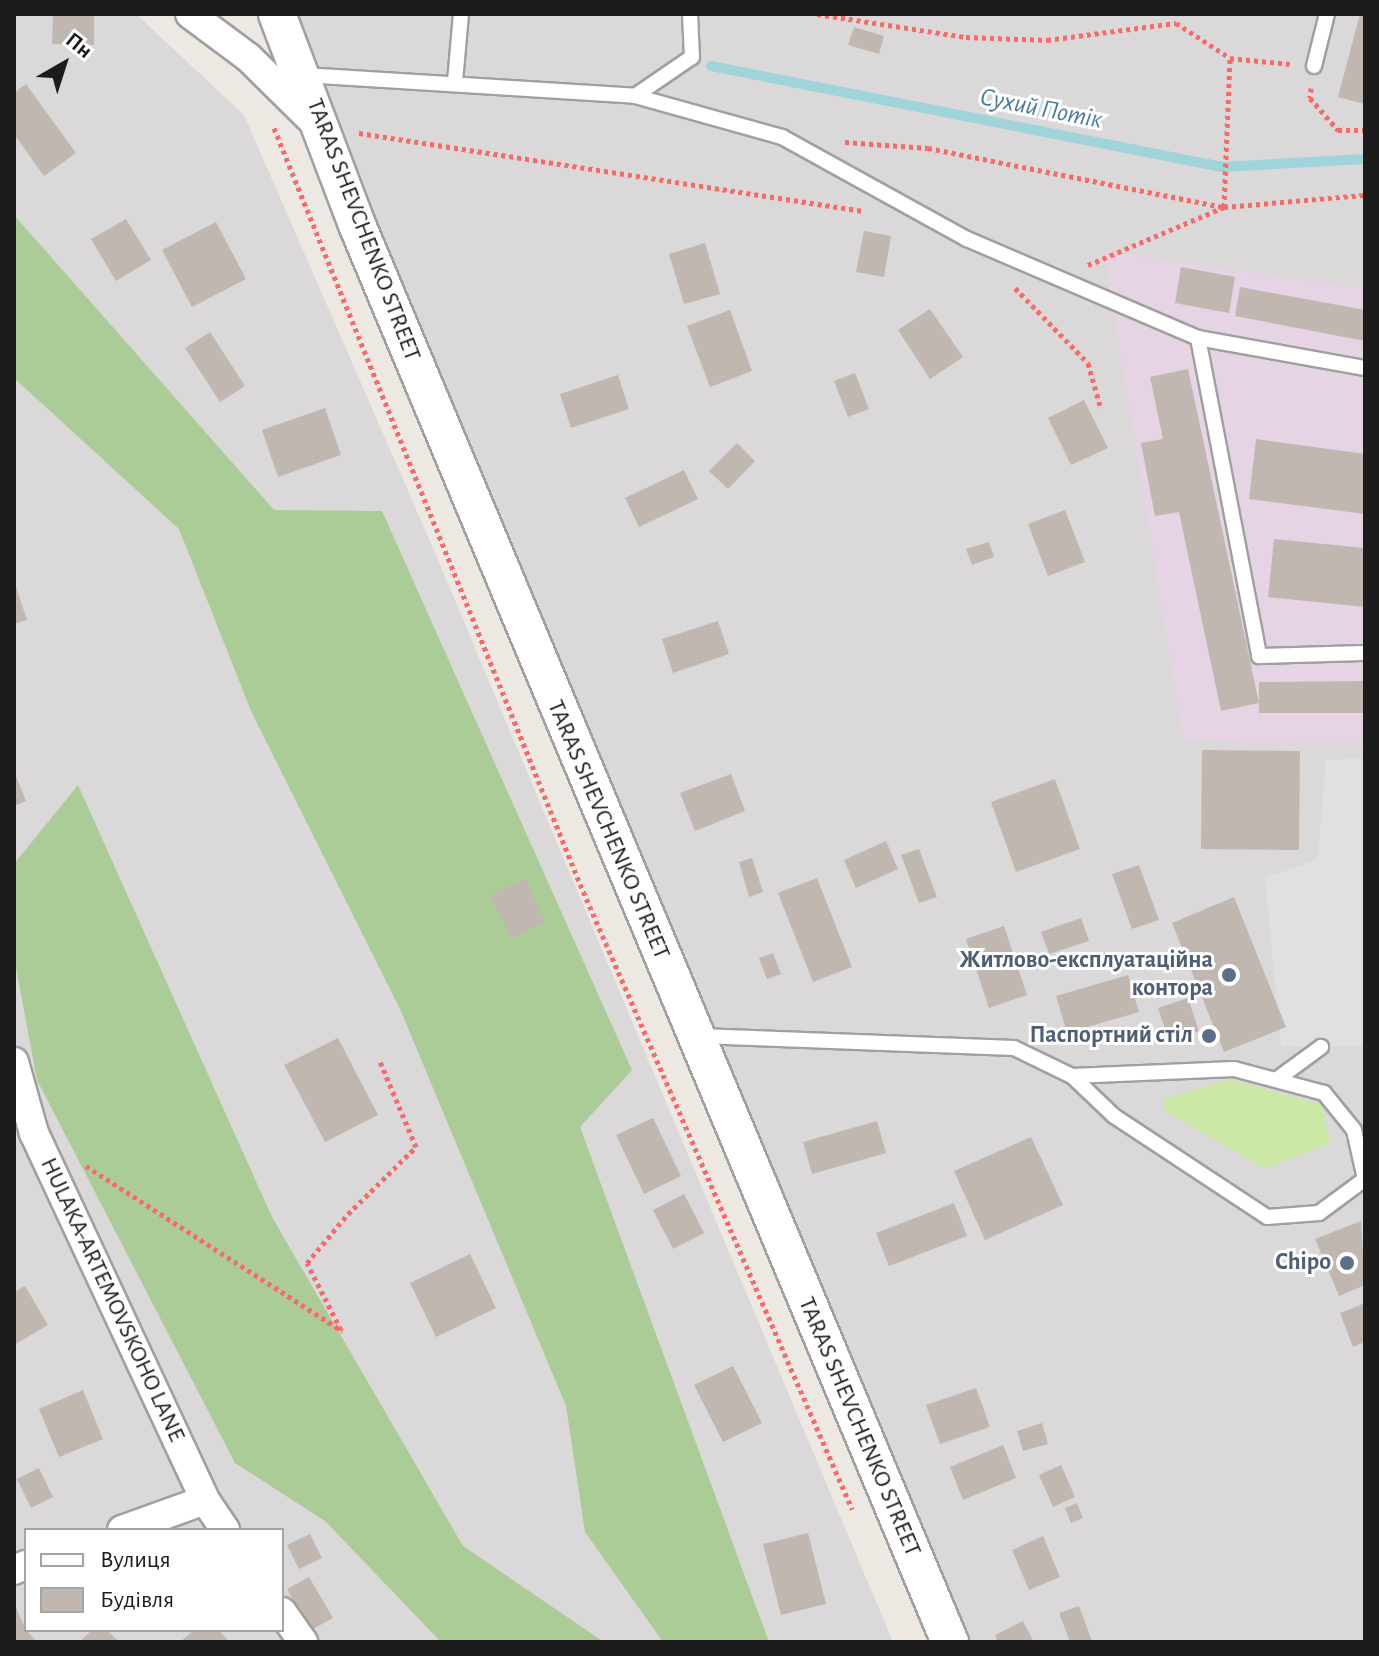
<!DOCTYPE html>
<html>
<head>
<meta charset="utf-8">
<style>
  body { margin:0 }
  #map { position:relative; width:1379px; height:1656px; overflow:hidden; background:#ede8e1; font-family:"Alegreya Sans",sans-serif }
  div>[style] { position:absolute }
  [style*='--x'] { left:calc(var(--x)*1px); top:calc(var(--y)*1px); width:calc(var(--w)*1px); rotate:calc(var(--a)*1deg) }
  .residential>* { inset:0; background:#dad8d9 }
  .industrial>* { inset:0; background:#e6d3e4 }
  .grass>* { inset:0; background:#cce8a6 }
  .forest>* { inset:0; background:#abcc96 }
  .parking>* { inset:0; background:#e0e0e0 }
  .stream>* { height:10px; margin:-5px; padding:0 5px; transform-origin:5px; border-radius:5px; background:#a1d3db }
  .building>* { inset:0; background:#c1b7b1 }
  .path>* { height:5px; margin-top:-2.5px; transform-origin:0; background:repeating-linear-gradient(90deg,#f86967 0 4px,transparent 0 8px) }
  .roads { filter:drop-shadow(2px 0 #a0a0a0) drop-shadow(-2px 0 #a0a0a0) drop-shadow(0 2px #a0a0a0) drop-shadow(0 -2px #a0a0a0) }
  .service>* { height:14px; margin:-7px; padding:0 7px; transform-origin:7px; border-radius:7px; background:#fff }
  .minor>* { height:28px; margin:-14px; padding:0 14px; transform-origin:14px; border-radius:14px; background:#fff }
  .tertiary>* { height:36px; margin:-18px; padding:0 18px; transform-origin:18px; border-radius:18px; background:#fff }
  .dots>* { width:22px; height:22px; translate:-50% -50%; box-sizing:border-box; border:4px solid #fff; border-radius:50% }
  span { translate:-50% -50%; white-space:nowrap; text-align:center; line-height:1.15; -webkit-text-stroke:6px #fff; paint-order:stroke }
  .street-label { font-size:24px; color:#1c1c1c }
  .service-label { font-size:24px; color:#4e5e75; font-weight:700 }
  .right { translate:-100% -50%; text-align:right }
  .water-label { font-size:26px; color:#477ca1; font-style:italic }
  .frame { position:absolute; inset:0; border:16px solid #1c1c1c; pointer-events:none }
  .legend { position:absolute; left:24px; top:1528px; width:260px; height:104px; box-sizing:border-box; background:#fff; border:2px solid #a4a4a4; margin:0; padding:10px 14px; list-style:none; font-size:24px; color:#1c1c1c }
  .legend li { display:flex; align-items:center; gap:16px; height:40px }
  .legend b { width:40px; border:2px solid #a4a4a4 }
  .north { position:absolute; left:24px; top:24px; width:80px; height:80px; -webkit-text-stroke:6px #fff; paint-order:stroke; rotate:39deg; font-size:22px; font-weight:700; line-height:32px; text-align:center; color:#1c1c1c }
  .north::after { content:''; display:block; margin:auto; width:28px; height:36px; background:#1c1c1c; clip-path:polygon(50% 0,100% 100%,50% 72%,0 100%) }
</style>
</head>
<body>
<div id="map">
  <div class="residential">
    <div style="clip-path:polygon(evenodd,14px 14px,136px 14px,244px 115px,433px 548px,893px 1642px,14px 1642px,14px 14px,26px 1530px,282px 1530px,282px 1630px,26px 1630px,26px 1530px)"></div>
    <div style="clip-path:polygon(277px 14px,1365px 14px,1365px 1642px,950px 1642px)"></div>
  </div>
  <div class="industrial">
    <div style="clip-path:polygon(1104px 251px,1365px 288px,1365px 743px,1183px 740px)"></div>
  </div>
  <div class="grass">
    <div style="clip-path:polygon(1230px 1079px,1322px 1105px,1330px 1143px,1265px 1169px,1165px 1111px,1162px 1099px)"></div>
  </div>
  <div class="forest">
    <div style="clip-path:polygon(14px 215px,274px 510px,382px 511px,632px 1070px,580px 1127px,769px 1642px,663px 1642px,585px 1532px,566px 1406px,400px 1009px,251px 711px,179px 529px,14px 378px)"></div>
    <div style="clip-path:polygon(78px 785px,272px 1217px,463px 1546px,604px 1642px,441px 1642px,325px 1521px,235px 1463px,37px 1080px,14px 957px,14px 864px)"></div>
  </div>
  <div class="parking">
    <div style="clip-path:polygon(1365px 758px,1365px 1046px,1281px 1047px,1265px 878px,1318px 859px,1326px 760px)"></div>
  </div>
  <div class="stream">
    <div style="--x:711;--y:66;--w:521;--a:11.18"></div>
    <div style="--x:1222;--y:167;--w:143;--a:-3.2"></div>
  </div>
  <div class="building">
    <div style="clip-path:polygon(53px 14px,94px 14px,94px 45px,52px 44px)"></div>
    <div style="clip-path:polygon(1360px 14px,1365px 14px,1365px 104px,1338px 97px)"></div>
    <div style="clip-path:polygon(854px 27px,884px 36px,879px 54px,848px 45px)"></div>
    <div style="clip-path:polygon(26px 84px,76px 153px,44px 176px,14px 134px,14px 93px)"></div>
    <div style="clip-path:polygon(126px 219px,151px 260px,116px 281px,91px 239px)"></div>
    <div style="clip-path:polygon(216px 222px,246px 279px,192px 307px,162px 250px)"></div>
    <div style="clip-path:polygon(864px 231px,891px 236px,884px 277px,856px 272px)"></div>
    <div style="clip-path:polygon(705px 243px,720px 294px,684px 304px,669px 254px)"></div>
    <div style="clip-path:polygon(1181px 267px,1235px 277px,1229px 313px,1175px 303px)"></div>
    <div style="clip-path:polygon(1240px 287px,1365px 310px,1365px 341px,1235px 316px)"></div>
    <div style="clip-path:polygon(930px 309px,963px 357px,930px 379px,898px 330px)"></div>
    <div style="clip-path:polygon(730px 310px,752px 371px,710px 387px,687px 326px)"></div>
    <div style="clip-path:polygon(210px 332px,245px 386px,220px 402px,185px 348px)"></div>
    <div style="clip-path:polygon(1188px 369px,1259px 703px,1259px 682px,1365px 681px,1365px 713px,1259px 713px,1259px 703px,1221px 711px,1179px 512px,1155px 516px,1141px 443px,1163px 439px,1150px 377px)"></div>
    <div style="clip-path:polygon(855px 373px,869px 409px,848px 417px,834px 381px)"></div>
    <div style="clip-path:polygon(618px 375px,629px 409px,571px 428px,560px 394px)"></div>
    <div style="clip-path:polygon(1084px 400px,1108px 448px,1071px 465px,1048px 418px)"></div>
    <div style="clip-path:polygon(325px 408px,341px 455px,278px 477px,262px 430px)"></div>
    <div style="clip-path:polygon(1256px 439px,1365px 454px,1365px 514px,1249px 499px)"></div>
    <div style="clip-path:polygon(737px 443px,755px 461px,728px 489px,709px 471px)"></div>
    <div style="clip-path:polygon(684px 470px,698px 499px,639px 527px,625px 498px)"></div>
    <div style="clip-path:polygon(1065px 510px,1085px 562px,1048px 576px,1028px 524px)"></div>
    <div style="clip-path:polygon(1274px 539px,1365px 548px,1365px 607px,1268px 597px)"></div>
    <div style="clip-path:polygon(989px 542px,994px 557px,972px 565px,966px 549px)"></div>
    <div style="clip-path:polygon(14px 581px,27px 620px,14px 624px)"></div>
    <div style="clip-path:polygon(718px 621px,729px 654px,673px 673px,662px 639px)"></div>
    <div style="clip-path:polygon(1202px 750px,1300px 751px,1299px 850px,1201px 849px)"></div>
    <div style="clip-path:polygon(14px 771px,26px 801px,14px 806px)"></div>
    <div style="clip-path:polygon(731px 774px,745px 811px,695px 831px,680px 793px)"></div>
    <div style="clip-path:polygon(1055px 779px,1080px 849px,1016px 872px,991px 802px)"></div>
    <div style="clip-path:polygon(886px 841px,898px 869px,856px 888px,844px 860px)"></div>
    <div style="clip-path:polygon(919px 849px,937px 897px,919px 903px,901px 855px)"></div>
    <div style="clip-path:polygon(752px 858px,763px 892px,749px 897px,739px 862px)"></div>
    <div style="clip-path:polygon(1139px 865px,1159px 920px,1132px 929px,1112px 874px)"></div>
    <div style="clip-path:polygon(525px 878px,545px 922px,511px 938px,490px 895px)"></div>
    <div style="clip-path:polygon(817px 878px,852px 967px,813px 982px,778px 893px)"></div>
    <div style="clip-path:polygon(1234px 897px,1286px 1027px,1224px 1052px,1172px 923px)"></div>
    <div style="clip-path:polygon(1081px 918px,1089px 941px,1049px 954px,1041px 932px)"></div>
    <div style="clip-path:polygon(1004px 926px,1027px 995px,989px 1008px,966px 939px)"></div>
    <div style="clip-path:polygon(773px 953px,781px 974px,767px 979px,759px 958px)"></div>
    <div style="clip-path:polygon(1128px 975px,1139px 1012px,1067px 1033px,1056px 996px)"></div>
    <div style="clip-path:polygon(1188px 998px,1199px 1031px,1169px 1041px,1158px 1008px)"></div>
    <div style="clip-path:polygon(338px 1038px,378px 1115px,325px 1142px,284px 1065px)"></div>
    <div style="clip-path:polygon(653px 1118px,681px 1176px,644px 1194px,616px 1135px)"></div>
    <div style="clip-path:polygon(877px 1121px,886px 1153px,812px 1174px,803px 1142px)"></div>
    <div style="clip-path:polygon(1031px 1137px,1063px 1205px,985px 1240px,954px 1171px)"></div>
    <div style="clip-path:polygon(684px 1194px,704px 1233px,673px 1249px,653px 1210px)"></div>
    <div style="clip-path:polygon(954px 1203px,967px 1236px,889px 1266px,876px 1233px)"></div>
    <div style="clip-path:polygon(1361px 1221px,1365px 1285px,1339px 1296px,1315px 1239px)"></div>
    <div style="clip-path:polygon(470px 1254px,496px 1308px,436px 1337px,410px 1283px)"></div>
    <div style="clip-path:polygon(25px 1286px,48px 1325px,14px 1345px,14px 1292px)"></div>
    <div style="clip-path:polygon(1365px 1303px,1365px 1342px,1353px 1347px,1340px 1313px)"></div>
    <div style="clip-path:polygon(733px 1366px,762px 1423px,723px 1442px,694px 1385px)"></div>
    <div style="clip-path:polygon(976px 1388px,990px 1427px,940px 1444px,926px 1405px)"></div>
    <div style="clip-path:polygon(83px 1390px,103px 1439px,59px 1457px,39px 1409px)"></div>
    <div style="clip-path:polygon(1042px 1423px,1048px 1444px,1023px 1451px,1017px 1431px)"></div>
    <div style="clip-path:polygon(1003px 1445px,1016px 1478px,963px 1500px,950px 1467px)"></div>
    <div style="clip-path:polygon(1061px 1465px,1075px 1497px,1053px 1507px,1039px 1475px)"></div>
    <div style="clip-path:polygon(39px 1468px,53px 1497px,31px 1508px,17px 1479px)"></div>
    <div style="clip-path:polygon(1077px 1503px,1083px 1518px,1071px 1523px,1065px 1508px)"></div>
    <div style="clip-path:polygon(808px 1533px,826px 1604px,781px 1615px,763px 1544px)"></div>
    <div style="clip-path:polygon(310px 1534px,322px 1558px,299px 1569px,287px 1545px)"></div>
    <div style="clip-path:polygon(1043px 1536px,1060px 1577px,1029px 1590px,1012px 1550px)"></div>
    <div style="clip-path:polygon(309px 1577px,333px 1618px,311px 1630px,287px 1589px)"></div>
    <div style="clip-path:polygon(14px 1603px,26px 1630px,37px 1642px,14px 1642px)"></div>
    <div style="clip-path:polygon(1079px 1606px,1092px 1641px,1088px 1642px,1070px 1642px,1059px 1613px)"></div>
    <div style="clip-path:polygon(1023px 1621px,1034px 1642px,998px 1642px,995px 1635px)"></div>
    <div style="clip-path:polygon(92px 1630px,107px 1630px,119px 1642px,79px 1642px)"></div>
    <div style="clip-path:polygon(194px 1630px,219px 1630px,229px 1642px,180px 1642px)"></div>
  </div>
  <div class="path">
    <div style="--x:817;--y:14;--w:151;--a:8.8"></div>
    <div style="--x:966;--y:37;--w:81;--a:2.1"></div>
    <div style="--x:1047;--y:40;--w:130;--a:-7.5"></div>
    <div style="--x:1176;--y:23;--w:64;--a:32.9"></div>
    <div style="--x:1230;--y:58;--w:60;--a:5.7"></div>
    <div style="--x:1311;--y:88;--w:10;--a:96"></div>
    <div style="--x:1310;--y:98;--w:43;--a:48.8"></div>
    <div style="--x:1338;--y:130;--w:27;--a:0"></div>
    <div style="--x:274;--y:128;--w:816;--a:67.96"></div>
    <div style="--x:580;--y:884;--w:682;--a:66.48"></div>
    <div style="--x:359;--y:133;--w:510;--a:8.8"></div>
    <div style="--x:845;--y:142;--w:83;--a:4.1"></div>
    <div style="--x:928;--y:148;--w:302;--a:11.3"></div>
    <div style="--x:1224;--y:207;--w:142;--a:-4.9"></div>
    <div style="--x:1088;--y:265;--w:148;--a:-23.1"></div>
    <div style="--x:1224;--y:207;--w:149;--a:-87.7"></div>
    <div style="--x:1015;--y:288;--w:105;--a:45.8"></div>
    <div style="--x:1088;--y:363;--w:48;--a:74.2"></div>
    <div style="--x:86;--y:1166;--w:305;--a:32.8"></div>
    <div style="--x:341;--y:1330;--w:75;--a:-116.9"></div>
    <div style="--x:307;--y:1263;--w:64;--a:-50.1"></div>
    <div style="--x:348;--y:1214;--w:95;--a:-44.6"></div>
    <div style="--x:416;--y:1147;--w:95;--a:-112.8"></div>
  </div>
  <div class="roads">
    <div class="service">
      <div style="--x:1314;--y:66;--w:54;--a:-76"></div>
      <div style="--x:304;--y:75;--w:332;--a:3.6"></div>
      <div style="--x:635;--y:96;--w:69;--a:-34.4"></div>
      <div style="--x:692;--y:57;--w:43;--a:-92.7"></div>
      <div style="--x:455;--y:82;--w:68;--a:-85"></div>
      <div style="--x:635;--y:96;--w:153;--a:15.6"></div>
      <div style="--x:782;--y:137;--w:211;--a:28.9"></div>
      <div style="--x:967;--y:239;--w:251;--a:23.2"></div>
      <div style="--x:1198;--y:338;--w:170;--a:10.2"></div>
      <div style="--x:1198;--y:338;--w:324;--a:79.1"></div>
      <div style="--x:1259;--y:656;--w:106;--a:-1.6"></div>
      <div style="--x:700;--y:1036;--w:314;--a:2.2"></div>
      <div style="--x:1014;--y:1048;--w:64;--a:25.8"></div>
      <div style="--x:1072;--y:1076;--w:58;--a:43.6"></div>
      <div style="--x:1114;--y:1116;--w:183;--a:33.4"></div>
      <div style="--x:1267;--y:1217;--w:52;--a:-4.4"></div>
      <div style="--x:1319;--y:1213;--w:57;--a:-36.5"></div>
      <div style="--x:1365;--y:1179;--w:50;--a:-102.7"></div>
      <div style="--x:1354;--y:1130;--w:48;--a:-129"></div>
      <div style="--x:1324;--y:1093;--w:93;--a:-165.1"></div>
      <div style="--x:1234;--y:1069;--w:162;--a:177.5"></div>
      <div style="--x:1276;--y:1080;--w:56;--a:-36.3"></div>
    </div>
    <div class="minor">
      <div style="--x:190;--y:14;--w:72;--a:36.6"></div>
      <div style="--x:248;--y:57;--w:94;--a:44.6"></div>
      <div style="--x:14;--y:1062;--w:74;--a:74.3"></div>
      <div style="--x:34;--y:1133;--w:405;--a:65"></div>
      <div style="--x:205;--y:1500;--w:36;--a:56"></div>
      <div style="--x:122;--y:1530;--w:88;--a:-19.9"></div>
      <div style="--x:14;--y:1570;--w:13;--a:-23"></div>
      <div style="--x:282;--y:1612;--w:37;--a:55"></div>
    </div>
    <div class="tertiary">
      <div style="--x:277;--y:14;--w:228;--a:69.2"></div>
      <div style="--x:358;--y:227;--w:1534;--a:67.3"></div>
    </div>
  </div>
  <div class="dots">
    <div style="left:1229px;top:975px;background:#5c6f8a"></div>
    <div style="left:1209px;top:1036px;background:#5c6f8a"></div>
    <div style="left:1347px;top:1263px;background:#5c6f8a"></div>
  </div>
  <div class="street-label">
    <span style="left:363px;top:230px;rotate:69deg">TARAS SHEVCHENKO STREET</span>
    <span style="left:608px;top:830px;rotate:67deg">TARAS SHEVCHENKO STREET</span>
    <span style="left:112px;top:1300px;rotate:65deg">HULAKA-ARTEMOVSKOHO LANE</span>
    <span style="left:859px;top:1427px;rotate:67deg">TARAS SHEVCHENKO STREET</span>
  </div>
  <div class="service-label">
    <span class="right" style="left:1213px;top:975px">Житлово-експлуатаційна<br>контора</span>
    <span class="right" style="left:1193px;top:1036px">Паспортний стіл</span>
    <span class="right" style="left:1331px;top:1263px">Chipo</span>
  </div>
  <div class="water-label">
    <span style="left:1041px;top:109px;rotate:11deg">Сухий Потік</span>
  </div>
  <div class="frame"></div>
  <ul class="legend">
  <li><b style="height:10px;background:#fff"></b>Вулиця</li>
  <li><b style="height:22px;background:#c1b7b1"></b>Будівля</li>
  </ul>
  <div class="north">Пн</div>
</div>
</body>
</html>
